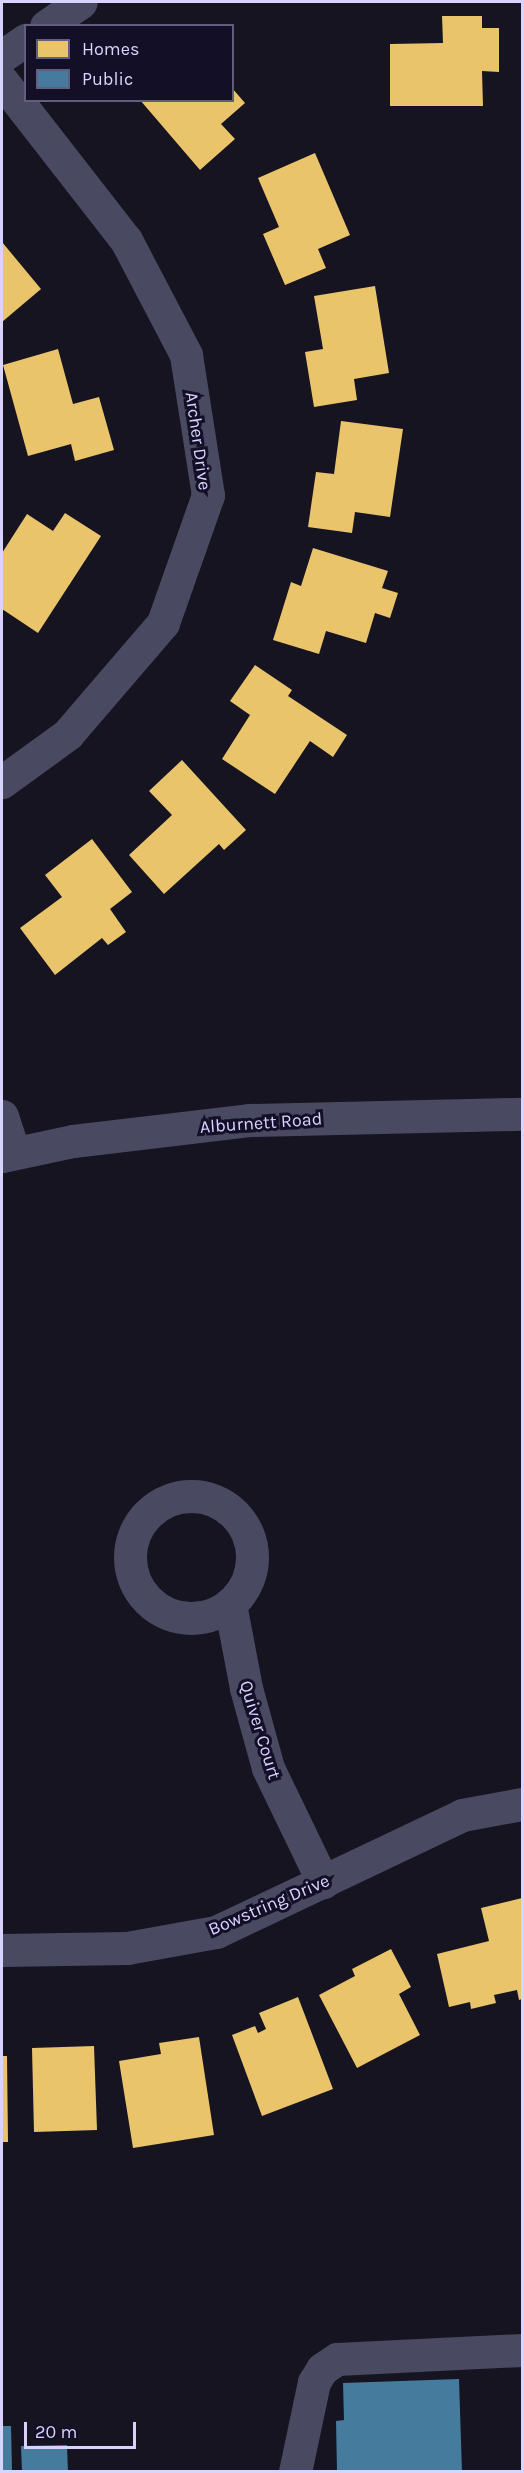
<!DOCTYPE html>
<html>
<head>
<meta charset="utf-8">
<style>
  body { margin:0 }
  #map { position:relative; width:524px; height:2473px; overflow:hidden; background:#161421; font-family:Karla,sans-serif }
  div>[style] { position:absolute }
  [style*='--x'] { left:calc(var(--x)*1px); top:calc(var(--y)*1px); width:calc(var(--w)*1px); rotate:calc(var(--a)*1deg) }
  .homes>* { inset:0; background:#e9c46a }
  .public>* { inset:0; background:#457b9d }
  .minor>* { height:33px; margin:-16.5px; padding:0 16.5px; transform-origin:16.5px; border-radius:16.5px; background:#4a4962 }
  .minor>.ring { margin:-16.5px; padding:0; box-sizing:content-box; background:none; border:33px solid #4a4962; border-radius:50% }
  span { translate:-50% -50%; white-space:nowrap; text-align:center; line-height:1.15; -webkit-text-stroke:6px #130f26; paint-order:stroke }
  .street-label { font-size:18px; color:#d9d4ff }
  .frame { position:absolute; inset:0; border:3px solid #d9d4ff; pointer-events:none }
  .legend { position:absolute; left:24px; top:24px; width:210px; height:78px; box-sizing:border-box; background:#130f26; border:2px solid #625e7d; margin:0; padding:8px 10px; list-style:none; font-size:18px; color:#d9d4ff }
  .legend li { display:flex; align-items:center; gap:12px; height:30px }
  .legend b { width:30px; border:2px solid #625e7d }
  .scale { position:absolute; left:24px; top:2422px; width:112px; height:27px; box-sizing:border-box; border:3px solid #d9d4ff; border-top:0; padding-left:8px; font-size:18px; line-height:21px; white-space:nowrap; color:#d9d4ff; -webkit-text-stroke:4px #130f26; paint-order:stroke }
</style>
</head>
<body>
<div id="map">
  <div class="homes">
    <div style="clip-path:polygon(442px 16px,482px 16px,482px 28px,499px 28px,499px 72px,482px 71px,483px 106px,390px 106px,390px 44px,443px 43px)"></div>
    <div style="clip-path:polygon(232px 88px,245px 103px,221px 124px,235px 139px,200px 170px,140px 100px,232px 100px)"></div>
    <div style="clip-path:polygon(315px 153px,350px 235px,318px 249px,326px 268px,285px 285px,263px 234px,279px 227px,258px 178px)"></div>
    <div style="clip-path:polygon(2px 242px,41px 289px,2px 322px)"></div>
    <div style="clip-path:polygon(375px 286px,389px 373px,354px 379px,357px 400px,314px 407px,305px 352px,323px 349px,314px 296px)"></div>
    <div style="clip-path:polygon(58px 349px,73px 404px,99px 397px,114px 450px,75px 461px,71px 444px,28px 456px,3px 365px)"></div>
    <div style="clip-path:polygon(341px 421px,403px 429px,390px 517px,355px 512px,352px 533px,308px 527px,316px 472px,334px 474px)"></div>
    <div style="clip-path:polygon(65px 513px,101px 536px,38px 633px,2px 609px,2px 553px,27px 514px,53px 531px)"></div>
    <div style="clip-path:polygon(313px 548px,388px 571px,382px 588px,398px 593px,390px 618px,375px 613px,366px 643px,326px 631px,319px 654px,273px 640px,291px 582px,301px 586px)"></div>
    <div style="clip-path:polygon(255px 665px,292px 690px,288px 696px,347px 735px,333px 757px,310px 741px,275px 794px,222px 759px,250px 715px,230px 701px)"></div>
    <div style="clip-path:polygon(182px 760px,246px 830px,224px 850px,219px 844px,164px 894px,129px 855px,172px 815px,149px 791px)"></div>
    <div style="clip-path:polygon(92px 839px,132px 892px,110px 909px,126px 932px,108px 945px,102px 938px,55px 975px,20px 928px,62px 897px,45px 875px)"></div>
    <div style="clip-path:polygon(522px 1898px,522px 1999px,519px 2000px,517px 1990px,494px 1995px,496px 2003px,471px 2009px,470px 2002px,449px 2007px,437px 1954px,489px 1941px,481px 1908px)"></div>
    <div style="clip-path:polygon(391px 1949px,411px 1987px,399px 1994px,420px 2035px,357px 2068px,319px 1995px,355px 1976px,352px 1969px)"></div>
    <div style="clip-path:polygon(298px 1997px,333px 2089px,262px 2116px,232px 2035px,255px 2026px,258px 2033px,266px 2029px,259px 2013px)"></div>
    <div style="clip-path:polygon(199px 2037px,214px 2135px,133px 2148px,119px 2061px,161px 2054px,159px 2043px)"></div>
    <div style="clip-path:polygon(94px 2046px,97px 2130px,34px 2132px,32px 2048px)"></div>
    <div style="clip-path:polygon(2px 2056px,7px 2056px,8px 2142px,2px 2142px)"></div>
  </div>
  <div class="public">
    <div style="clip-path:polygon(459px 2379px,462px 2472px,337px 2472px,336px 2421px,344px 2420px,343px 2383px)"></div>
    <div style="clip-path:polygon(2px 2426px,11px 2426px,12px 2472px,2px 2472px)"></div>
    <div style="clip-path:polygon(67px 2445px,68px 2472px,22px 2472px,21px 2446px)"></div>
  </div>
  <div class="minor">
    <div style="--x:46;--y:26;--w:42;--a:-34.4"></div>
    <div style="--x:2;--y:56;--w:29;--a:-34"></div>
    <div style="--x:2;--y:81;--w:202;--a:52.1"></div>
    <div style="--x:126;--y:240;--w:130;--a:62.4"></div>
    <div style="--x:186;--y:355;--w:142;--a:81.1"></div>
    <div style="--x:208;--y:495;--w:136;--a:109.4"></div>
    <div style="--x:163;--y:623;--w:146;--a:130.6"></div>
    <div style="--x:68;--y:734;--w:82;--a:144"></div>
    <div style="--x:2;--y:1116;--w:38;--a:72"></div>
    <div style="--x:2;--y:1156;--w:73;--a:-11.9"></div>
    <div style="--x:73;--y:1141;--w:177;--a:-6.8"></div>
    <div style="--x:249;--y:1120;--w:273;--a:-1.3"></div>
    <div class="ring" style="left:130px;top:1496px;width:89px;height:89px"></div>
    <div style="--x:230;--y:1604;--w:86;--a:79.2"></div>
    <div style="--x:246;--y:1688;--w:83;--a:74.6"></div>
    <div style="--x:268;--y:1768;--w:127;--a:64.2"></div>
    <div style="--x:2;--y:1950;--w:125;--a:-0.9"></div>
    <div style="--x:127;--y:1948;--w:90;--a:-10.2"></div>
    <div style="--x:216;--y:1932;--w:272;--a:-25.4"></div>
    <div style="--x:462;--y:1815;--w:61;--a:-10.4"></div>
    <div style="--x:295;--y:2472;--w:92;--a:-78.1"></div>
    <div style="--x:314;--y:2382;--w:15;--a:-58"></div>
    <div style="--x:322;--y:2369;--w:18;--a:-34"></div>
    <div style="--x:337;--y:2359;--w:185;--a:-2.8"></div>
  </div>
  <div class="street-label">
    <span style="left:198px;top:441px;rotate:82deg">Archer Drive</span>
    <span style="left:261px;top:1123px;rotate:-4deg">Alburnett Road</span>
    <span style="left:260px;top:1730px;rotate:73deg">Quiver Court</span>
    <span style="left:269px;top:1905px;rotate:-23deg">Bowstring Drive</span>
  </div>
  <div class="frame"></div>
  <ul class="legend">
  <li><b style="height:16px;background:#e9c46a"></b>Homes</li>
  <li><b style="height:16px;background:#457b9d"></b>Public</li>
  </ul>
  <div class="scale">20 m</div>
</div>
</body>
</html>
